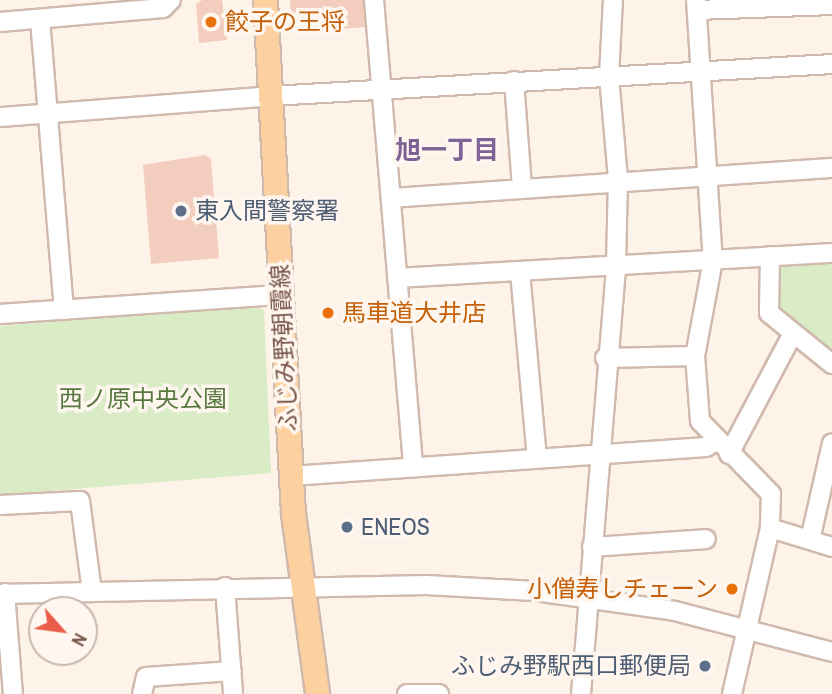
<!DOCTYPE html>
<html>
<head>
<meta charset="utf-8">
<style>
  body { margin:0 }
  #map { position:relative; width:832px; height:694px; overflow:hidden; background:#fdf3e8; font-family:"Archivo Narrow","Noto Sans JP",sans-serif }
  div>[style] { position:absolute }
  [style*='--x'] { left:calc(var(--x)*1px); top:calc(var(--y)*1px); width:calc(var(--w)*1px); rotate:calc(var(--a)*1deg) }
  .green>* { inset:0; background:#d9ecc6 }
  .building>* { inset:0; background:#f3cebf }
  .roads { filter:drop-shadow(2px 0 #d0b9ad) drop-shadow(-2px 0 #d0b9ad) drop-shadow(0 2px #d0b9ad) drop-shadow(0 -2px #d0b9ad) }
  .minor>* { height:18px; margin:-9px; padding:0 9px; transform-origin:9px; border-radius:9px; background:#fff }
  .major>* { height:23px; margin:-11.5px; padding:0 11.5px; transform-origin:11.5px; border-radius:11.5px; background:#fdd0a0 }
  .dots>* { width:19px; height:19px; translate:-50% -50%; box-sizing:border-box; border:4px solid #fff7ef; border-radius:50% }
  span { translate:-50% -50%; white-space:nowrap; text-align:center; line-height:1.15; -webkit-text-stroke:7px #fff7ef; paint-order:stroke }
  .food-label { font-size:24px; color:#c56008 }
  .left { translate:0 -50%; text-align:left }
  .right { translate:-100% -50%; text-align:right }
  .service-label { font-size:24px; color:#4e5e75 }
  .street-label { font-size:24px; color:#79564b }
  .park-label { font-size:24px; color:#57793f }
  .neighbourhood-label { font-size:26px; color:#7e6395; font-weight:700 }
  .north { position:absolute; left:28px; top:596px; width:70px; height:70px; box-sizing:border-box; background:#fff7ef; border:2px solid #c9b7ad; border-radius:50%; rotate:118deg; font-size:19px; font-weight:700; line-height:28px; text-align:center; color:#79564b }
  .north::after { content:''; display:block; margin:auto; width:24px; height:32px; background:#ea5d4b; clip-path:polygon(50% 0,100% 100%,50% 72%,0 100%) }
</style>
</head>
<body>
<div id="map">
  <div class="green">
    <div style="clip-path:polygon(832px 262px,832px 356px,778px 313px,778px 265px)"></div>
    <div style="clip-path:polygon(257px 306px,264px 311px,271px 473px,0 495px,0 326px)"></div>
  </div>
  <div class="building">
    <div style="clip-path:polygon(202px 0,222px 0,227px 40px,199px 43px,196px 4px)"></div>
    <div style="clip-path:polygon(290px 0,363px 0,365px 27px,328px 30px,326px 11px,291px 14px)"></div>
    <div style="clip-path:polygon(205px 155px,211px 159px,219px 258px,151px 264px,143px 165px)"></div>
  </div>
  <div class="roads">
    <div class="minor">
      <div style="--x:374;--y:0;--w:469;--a:85.2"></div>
      <div style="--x:696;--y:0;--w:261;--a:86.3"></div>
      <div style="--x:713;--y:260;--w:98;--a:100.6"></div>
      <div style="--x:695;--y:356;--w:65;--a:85.6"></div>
      <div style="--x:700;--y:421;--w:102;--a:45.8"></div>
      <div style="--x:771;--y:494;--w:34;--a:92"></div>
      <div style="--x:770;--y:528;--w:170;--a:102.9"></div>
      <div style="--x:697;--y:10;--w:135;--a:-2.1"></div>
      <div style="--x:40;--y:19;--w:292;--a:85.3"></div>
      <div style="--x:0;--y:22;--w:164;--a:-4.9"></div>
      <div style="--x:163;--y:8;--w:11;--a:-45"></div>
      <div style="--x:514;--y:81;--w:106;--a:85.7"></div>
      <div style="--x:0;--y:117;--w:272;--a:-4.4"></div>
      <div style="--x:271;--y:96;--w:562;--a:-3.26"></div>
      <div style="--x:391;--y:198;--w:442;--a:-3.9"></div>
      <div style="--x:770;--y:256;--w:57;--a:91"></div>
      <div style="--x:769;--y:313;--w:81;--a:39"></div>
      <div style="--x:520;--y:272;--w:187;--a:84.8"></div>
      <div style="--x:397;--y:278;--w:436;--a:-3.3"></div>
      <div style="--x:0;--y:314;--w:281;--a:-3.9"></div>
      <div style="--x:605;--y:358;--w:90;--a:-1.3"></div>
      <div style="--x:729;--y:454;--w:137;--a:-62.1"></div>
      <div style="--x:291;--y:476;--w:416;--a:-4"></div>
      <div style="--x:706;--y:447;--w:13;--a:-29"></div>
      <div style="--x:0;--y:505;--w:80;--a:-2.9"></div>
      <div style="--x:80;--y:501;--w:92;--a:82.5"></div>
      <div style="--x:770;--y:528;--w:65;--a:17"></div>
      <div style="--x:810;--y:540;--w:99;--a:-77.2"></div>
      <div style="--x:592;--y:547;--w:114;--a:-4"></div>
      <div style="--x:225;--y:587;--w:107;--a:85.7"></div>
      <div style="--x:5;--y:593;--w:101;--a:85.5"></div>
      <div style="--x:0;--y:594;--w:426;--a:-1.2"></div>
      <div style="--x:426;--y:585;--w:109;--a:3.2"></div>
      <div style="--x:535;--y:591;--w:141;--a:8.1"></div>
      <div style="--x:675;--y:611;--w:162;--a:14.6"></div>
      <div style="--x:142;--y:694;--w:17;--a:-77"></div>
      <div style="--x:146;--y:677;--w:86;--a:-4"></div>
      <div style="--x:407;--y:694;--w:32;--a:0"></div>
      <div style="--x:581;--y:694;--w:429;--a:-85.3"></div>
      <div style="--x:616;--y:266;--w:87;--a:-88.7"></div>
      <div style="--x:618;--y:179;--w:103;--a:-95"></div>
      <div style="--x:609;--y:76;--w:76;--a:-87"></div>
    </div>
    <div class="major">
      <div style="--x:265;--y:0;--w:514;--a:86.88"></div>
      <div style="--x:293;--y:513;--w:183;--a:82.4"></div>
    </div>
  </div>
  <div class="dots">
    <div style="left:211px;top:22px;background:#e8710a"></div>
    <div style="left:181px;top:211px;background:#5c6f8a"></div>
    <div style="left:328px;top:313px;background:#e8710a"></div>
    <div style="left:347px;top:527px;background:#5c6f8a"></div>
    <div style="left:732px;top:589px;background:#e8710a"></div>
    <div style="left:705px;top:666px;background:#5c6f8a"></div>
  </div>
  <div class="food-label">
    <span class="left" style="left:225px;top:22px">餃子の王将</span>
    <span class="left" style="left:342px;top:313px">馬車道大井店</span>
    <span class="right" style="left:718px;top:589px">小僧寿しチェーン</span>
  </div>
  <div class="service-label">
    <span class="left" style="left:195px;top:211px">東入間警察署</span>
    <span class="left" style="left:361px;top:527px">ENEOS</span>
    <span class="right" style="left:691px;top:666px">ふじみ野駅西口郵便局</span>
  </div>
  <div class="street-label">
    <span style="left:284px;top:348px;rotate:-93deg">ふじみ野朝霞線</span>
  </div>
  <div class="park-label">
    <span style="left:143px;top:399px">西ノ原中央公園</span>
  </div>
  <div class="neighbourhood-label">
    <span style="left:447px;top:150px">旭一丁目</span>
  </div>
  <div class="north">N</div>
</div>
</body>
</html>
